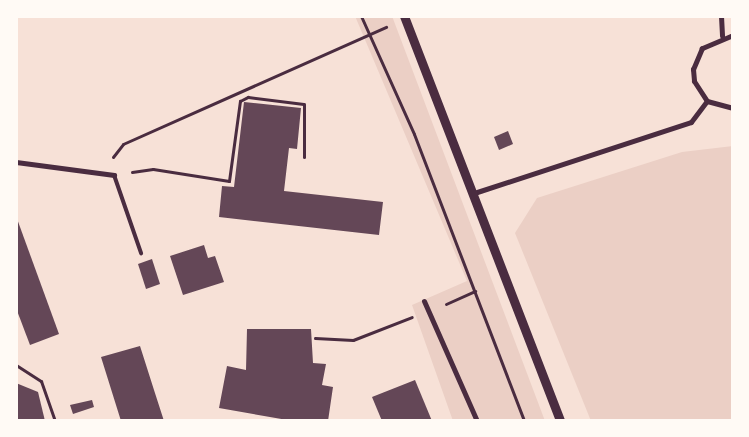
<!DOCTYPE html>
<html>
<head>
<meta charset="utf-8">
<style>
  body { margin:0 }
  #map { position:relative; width:749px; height:437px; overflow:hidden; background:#f7e1d7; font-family:"Fira Sans",sans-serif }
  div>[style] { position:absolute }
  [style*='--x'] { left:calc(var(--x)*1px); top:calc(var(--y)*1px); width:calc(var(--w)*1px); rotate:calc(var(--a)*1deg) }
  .green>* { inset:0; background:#ebcfc5 }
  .building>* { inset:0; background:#644757 }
  .path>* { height:3px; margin:-1.5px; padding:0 1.5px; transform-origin:1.5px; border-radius:1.5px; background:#4a2c40 }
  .service>* { height:4px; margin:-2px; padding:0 2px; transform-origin:2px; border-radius:2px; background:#4a2c40 }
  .minor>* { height:5px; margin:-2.5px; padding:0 2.5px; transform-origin:2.5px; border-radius:2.5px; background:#4a2c40 }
  .tertiary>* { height:9px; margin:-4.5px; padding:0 4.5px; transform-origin:4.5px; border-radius:4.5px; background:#4a2c40 }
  span { translate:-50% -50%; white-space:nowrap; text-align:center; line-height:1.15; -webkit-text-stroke:4.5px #fffaf5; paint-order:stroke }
  .frame { position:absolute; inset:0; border:18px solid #fffaf5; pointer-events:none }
</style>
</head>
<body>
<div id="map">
  <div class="green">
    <div style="clip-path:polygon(355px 16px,392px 16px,545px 421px,453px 421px,412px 305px,467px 281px)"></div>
    <div style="clip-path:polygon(733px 146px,733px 421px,591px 421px,515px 233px,537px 198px,682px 152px)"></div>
  </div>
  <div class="building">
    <div style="clip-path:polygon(244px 102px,301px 108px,297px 149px,289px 148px,284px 191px,383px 202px,379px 235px,219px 217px,222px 186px,234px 187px)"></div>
    <div style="clip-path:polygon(508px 131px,513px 144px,499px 150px,494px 137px)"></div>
    <div style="clip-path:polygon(16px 216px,59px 334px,30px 345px,16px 308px)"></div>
    <div style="clip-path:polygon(204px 245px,208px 258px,215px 256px,224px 282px,183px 295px,170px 256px)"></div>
    <div style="clip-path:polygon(152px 259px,160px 284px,146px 289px,138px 264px)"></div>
    <div style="clip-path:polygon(247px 329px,311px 329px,313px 363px,326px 364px,322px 385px,333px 387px,328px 421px,293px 421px,219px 408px,227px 366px,246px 370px)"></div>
    <div style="clip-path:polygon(140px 346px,154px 390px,164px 421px,121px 421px,101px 357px)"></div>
    <div style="clip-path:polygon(415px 380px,432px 421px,382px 421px,372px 397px)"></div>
    <div style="clip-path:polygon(16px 383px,38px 392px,45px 421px,16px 421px)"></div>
    <div style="clip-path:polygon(92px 400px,94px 407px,73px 414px,70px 405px)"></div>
  </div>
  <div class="path">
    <div style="--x:361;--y:16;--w:129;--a:65.8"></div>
    <div style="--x:414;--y:134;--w:307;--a:69"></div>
    <div style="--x:113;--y:157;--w:16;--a:-52"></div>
    <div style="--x:123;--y:144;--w:288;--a:-24"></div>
    <div style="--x:132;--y:172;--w:21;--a:-8"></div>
    <div style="--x:153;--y:169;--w:77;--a:9"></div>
    <div style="--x:229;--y:181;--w:81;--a:-82.2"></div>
    <div style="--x:240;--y:101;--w:9;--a:-27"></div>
    <div style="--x:248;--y:97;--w:56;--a:7.1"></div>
    <div style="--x:304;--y:104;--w:53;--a:90"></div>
    <div style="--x:446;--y:304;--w:32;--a:-24"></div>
    <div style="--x:315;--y:338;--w:38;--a:3"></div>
    <div style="--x:353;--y:340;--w:63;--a:-21.3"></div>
    <div style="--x:16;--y:365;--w:30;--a:33"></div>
    <div style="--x:41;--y:381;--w:42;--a:70.7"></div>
  </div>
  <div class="service">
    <div style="--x:114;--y:175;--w:83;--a:70.9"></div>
  </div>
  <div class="minor">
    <div style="--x:721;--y:16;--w:20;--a:87"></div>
    <div style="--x:733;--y:35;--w:34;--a:157"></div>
    <div style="--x:702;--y:48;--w:23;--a:113"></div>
    <div style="--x:693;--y:69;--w:12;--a:85"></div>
    <div style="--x:694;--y:81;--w:24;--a:57"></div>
    <div style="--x:707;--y:101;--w:27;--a:15"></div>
    <div style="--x:16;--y:162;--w:99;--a:7.6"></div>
    <div style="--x:474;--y:193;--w:228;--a:-18.1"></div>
    <div style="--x:691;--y:122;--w:26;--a:-53"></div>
    <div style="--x:424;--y:301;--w:131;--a:66.2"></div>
  </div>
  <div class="tertiary">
    <div style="--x:404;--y:16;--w:434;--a:68.9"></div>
  </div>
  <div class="frame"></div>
</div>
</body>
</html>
